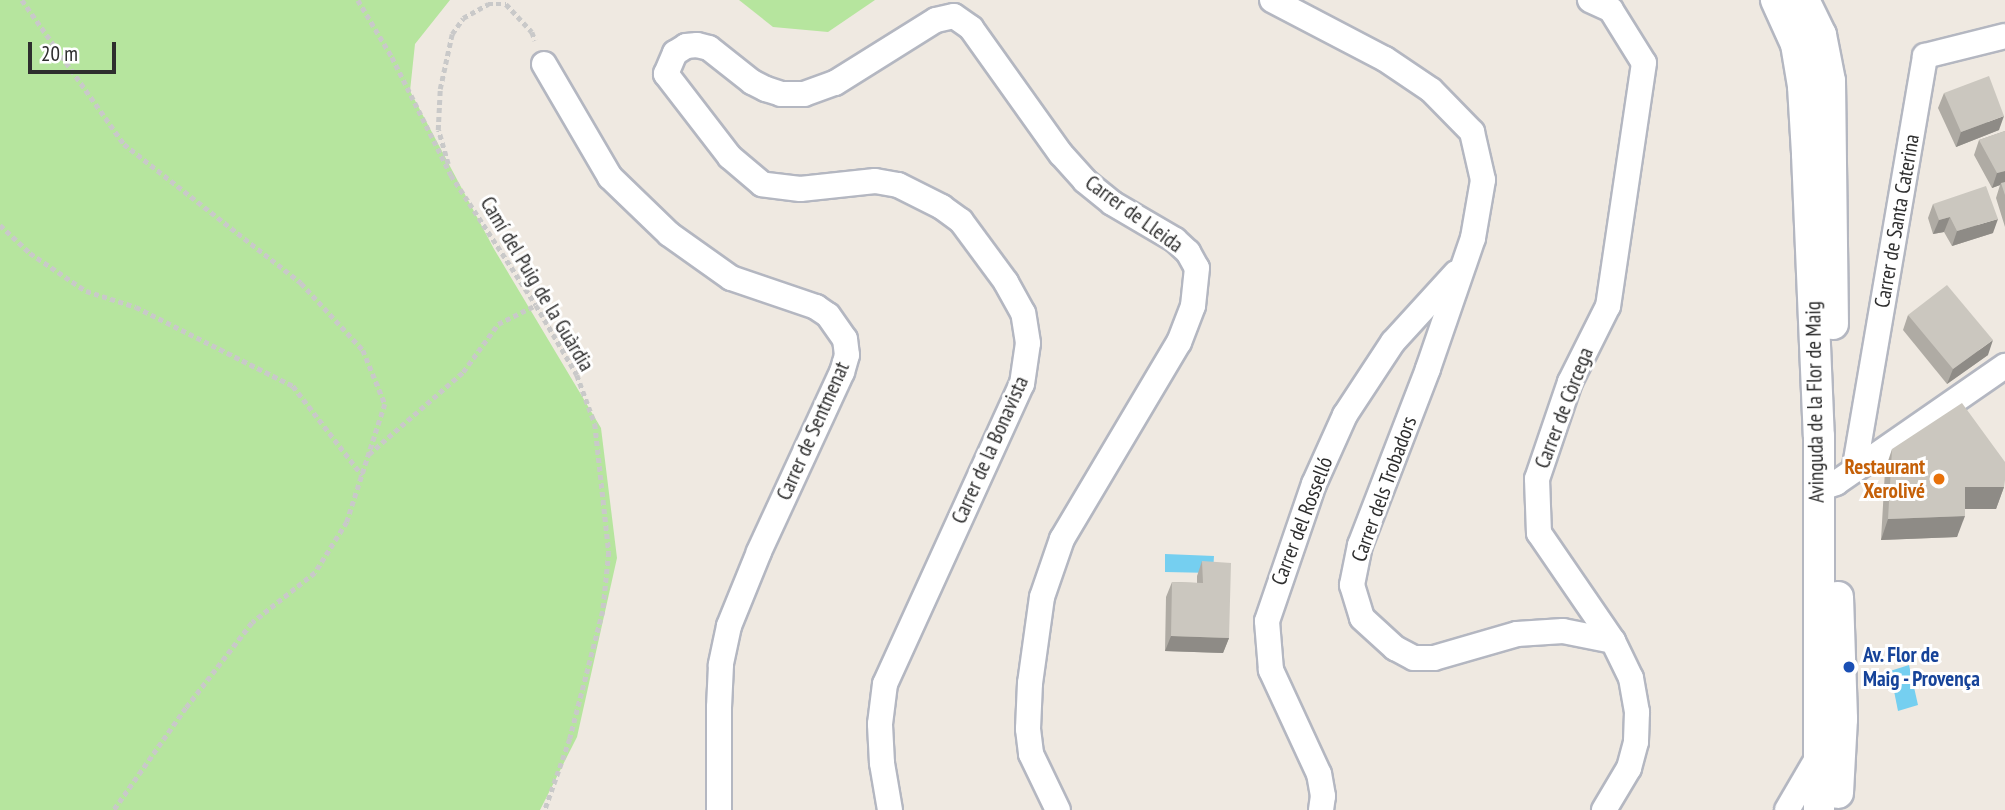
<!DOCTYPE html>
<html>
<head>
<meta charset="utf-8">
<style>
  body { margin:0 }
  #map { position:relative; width:2005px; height:810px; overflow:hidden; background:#efe9e1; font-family:"PT Sans Narrow",sans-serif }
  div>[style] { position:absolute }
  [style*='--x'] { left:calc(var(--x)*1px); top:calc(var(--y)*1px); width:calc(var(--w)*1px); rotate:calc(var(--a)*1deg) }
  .green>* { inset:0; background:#b6e59e }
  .water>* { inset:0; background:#75cff0 }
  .path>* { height:4.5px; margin-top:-2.25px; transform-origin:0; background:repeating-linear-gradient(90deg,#c9c9c9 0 5px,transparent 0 8.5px) }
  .roads { filter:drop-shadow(2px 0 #b4b7c1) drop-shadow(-2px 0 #b4b7c1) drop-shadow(0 2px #b4b7c1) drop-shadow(0 -2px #b4b7c1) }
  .minor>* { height:24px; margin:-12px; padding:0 12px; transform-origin:12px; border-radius:12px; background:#fff }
  .tertiary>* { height:30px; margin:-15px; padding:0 15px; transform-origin:15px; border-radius:15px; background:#fff }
  .wall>* { inset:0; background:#afaba4 }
  .shaded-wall>* { inset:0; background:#8e8b86 }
  .building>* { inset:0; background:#cbc7bf }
  .dots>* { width:19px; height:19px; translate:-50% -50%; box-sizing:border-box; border:4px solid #fff; border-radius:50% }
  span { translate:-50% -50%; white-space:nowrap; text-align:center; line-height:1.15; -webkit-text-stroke:6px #fff; paint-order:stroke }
  .street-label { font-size:21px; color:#2e2e2e }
  .food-label { font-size:21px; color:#c56008; font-weight:700 }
  .right { translate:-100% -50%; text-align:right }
  .transit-label { font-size:21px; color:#164399; font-weight:700 }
  .left { translate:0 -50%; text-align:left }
  .scale { position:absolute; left:28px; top:42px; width:88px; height:32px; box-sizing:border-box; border:4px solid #2e2e2e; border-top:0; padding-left:9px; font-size:21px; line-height:24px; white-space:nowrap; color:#2e2e2e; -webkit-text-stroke:5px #fff; paint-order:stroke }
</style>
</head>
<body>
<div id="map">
  <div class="green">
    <div style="clip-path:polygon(0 0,450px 0,415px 44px,410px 91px,494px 249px,601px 428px,617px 558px,577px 737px,540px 810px,0 810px)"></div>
    <div style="clip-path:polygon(739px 0,875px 0,828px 32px,773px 27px)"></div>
  </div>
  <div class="water">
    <div style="clip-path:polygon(1165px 554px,1214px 556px,1213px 573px,1165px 572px)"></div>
    <div style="clip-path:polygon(1909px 665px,1918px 705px,1898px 711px,1890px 671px)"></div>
  </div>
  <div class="path">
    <div style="--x:22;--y:0;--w:176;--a:54.7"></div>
    <div style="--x:124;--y:144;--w:225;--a:38.1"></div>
    <div style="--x:301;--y:283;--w:91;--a:47.2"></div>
    <div style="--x:363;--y:350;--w:58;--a:67.8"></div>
    <div style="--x:385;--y:404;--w:124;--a:107.9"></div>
    <div style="--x:347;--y:522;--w:60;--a:122.1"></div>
    <div style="--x:315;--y:573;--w:80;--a:141.6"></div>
    <div style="--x:252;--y:623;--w:108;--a:127.8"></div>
    <div style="--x:186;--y:708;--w:125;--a:125.2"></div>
    <div style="--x:358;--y:0;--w:66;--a:59.2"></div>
    <div style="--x:392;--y:57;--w:132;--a:63.4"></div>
    <div style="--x:451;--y:175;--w:155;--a:56.8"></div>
    <div style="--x:536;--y:305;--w:81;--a:59.6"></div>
    <div style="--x:577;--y:375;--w:52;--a:69.8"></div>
    <div style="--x:595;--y:424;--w:129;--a:83.8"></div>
    <div style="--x:609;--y:552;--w:59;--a:95.8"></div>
    <div style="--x:603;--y:611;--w:132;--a:104.5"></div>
    <div style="--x:570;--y:739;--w:75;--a:109.4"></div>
    <div style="--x:448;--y:164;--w:35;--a:-106"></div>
    <div style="--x:438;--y:130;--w:41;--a:-87.2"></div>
    <div style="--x:440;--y:89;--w:56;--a:-77.7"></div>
    <div style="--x:452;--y:34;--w:19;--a:-55"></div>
    <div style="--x:463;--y:18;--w:29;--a:-29"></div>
    <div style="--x:488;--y:4;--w:18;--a:0"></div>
    <div style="--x:506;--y:4;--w:38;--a:47"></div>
    <div style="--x:532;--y:32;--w:9;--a:69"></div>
    <div style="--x:0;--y:225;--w:41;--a:43"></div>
    <div style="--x:30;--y:253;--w:68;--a:34.2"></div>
    <div style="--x:86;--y:291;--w:52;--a:17.7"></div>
    <div style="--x:136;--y:307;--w:176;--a:26.7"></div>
    <div style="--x:293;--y:386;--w:113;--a:52.2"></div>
    <div style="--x:369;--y:454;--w:125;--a:-41.1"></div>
    <div style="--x:463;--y:372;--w:59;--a:-53.9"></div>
    <div style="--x:498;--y:324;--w:42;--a:-26.6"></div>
  </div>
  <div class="roads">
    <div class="minor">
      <div style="--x:1272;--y:0;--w:127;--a:27.6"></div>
      <div style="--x:1385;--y:59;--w:55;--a:34"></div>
      <div style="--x:1431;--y:90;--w:59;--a:45.7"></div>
      <div style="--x:1472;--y:132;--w:49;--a:77.1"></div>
      <div style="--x:1483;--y:180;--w:59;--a:99.8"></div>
      <div style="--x:1473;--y:238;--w:139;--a:109"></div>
      <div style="--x:1428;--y:369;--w:189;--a:111.1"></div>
      <div style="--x:1360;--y:545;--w:41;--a:101.3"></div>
      <div style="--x:1352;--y:585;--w:34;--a:73"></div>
      <div style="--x:1362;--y:618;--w:45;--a:42.3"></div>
      <div style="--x:1395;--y:648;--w:21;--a:28"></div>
      <div style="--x:1414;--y:658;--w:20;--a:0"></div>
      <div style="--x:1434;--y:658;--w:86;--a:-16.1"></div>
      <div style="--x:1517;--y:634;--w:46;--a:-3.7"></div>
      <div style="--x:1563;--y:631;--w:51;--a:11.3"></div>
      <div style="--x:1590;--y:0;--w:23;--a:25"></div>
      <div style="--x:1611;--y:10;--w:62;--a:58.1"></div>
      <div style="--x:1644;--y:63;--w:246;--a:98.4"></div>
      <div style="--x:1608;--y:306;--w:85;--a:116.6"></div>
      <div style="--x:1570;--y:382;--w:102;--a:108.8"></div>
      <div style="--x:1537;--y:479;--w:54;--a:87.9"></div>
      <div style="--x:1539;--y:533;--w:131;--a:55.6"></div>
      <div style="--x:1613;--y:641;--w:41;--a:64.1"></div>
      <div style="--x:1631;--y:678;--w:35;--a:80"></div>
      <div style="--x:1637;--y:712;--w:30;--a:92"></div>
      <div style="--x:1636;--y:742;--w:27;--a:105"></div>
      <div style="--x:1629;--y:768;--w:49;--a:120.8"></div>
      <div style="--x:544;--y:64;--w:131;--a:59.7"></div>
      <div style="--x:610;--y:177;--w:82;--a:44"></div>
      <div style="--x:669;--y:234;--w:76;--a:35.4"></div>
      <div style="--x:731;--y:278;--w:90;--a:18.8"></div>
      <div style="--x:816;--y:307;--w:14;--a:34"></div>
      <div style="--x:828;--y:315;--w:29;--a:55"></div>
      <div style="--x:845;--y:339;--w:16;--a:83"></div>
      <div style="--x:847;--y:355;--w:18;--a:106"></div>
      <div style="--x:842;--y:372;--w:198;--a:114.8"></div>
      <div style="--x:759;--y:552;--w:80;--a:112.1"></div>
      <div style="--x:729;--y:626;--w:40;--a:102"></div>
      <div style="--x:721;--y:665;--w:42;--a:92.7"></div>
      <div style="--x:719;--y:707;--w:103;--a:90"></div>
      <div style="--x:1855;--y:466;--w:416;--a:-80.3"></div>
      <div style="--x:1925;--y:56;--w:82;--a:-14"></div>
      <div style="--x:1818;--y:489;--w:19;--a:-18"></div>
      <div style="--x:1836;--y:483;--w:206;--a:-34.7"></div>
      <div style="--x:890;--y:810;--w:48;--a:-99.7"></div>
      <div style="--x:882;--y:763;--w:39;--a:-93"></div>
      <div style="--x:880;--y:724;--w:40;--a:-82.9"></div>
      <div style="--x:885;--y:684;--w:330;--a:-65.5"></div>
      <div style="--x:1022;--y:384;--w:41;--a:-81.7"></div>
      <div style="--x:1028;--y:343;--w:30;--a:-99"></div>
      <div style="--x:1023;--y:313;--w:35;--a:-119"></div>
      <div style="--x:1006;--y:282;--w:76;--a:-126.4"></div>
      <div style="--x:961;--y:221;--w:24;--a:-144"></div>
      <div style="--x:942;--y:207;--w:49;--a:-153.4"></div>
      <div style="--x:898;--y:185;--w:23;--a:-170"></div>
      <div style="--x:875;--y:181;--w:75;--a:173.9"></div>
      <div style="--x:800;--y:189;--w:38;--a:-173"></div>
      <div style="--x:762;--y:184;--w:42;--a:-139.8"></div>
      <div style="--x:730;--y:157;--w:105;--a:-127.6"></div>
      <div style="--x:666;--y:74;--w:23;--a:-67"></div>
      <div style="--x:675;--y:53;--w:13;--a:-32"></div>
      <div style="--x:686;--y:46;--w:11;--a:-5"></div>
      <div style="--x:697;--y:45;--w:12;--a:14"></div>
      <div style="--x:709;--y:48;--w:55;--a:38.3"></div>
      <div style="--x:752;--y:82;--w:16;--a:27"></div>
      <div style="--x:766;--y:89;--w:16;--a:18"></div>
      <div style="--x:781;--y:94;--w:23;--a:0"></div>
      <div style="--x:804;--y:94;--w:33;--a:-20"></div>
      <div style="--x:835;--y:83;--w:119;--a:-32"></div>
      <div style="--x:936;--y:20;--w:18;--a:-13"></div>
      <div style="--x:954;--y:16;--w:21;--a:35"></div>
      <div style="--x:971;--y:28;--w:155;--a:54.5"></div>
      <div style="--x:1061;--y:154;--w:36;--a:48"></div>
      <div style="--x:1085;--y:181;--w:35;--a:39"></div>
      <div style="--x:1112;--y:203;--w:73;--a:30.4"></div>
      <div style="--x:1175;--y:240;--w:18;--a:43"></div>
      <div style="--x:1188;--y:252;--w:18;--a:61"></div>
      <div style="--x:1197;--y:268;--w:38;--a:96"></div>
      <div style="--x:1193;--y:306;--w:39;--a:111"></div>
      <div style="--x:1179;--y:342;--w:229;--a:120.7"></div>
      <div style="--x:1062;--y:539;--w:61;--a:109"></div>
      <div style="--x:1042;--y:597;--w:87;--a:97.9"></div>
      <div style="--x:1030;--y:683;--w:46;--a:92.5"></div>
      <div style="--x:1028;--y:729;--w:25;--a:83"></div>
      <div style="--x:1031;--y:754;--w:62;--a:64.3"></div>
      <div style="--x:1321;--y:810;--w:14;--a:-82"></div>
      <div style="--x:1323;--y:796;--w:22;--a:-100"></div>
      <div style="--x:1319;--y:774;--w:115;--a:-114.8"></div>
      <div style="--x:1271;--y:670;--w:49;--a:-94.7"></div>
      <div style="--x:1267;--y:621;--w:145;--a:-71.1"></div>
      <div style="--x:1314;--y:484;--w:76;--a:-65.8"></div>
      <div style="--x:1345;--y:415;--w:87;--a:-56.7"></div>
      <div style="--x:1393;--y:342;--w:93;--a:-47.6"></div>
      <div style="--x:1787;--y:810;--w:69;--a:-59.7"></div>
    </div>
    <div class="tertiary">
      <div style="--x:1776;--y:0;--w:48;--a:65.6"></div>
      <div style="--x:1796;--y:44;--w:43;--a:80.5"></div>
      <div style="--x:1803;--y:86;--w:68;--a:86.6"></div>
      <div style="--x:1807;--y:154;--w:282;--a:87.6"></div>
      <div style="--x:1819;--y:436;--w:374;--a:90"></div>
      <div style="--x:1804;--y:0;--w:39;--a:64"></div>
      <div style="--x:1821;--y:35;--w:47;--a:78.9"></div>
      <div style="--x:1830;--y:81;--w:243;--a:89.3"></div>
      <div style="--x:1838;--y:597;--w:122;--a:88.1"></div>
      <div style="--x:1842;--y:719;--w:74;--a:93.1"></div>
    </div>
  </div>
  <div class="wall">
    <div style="clip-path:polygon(1944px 93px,1999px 130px,1956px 147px,1938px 108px)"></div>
    <div style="clip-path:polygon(2005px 131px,2005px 227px,1996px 198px,2000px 185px,1992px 188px,1974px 155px,1979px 140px)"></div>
    <div style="clip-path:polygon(1933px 204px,1993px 233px,1952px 246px,1944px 232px,1933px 234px,1928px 218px)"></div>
    <div style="clip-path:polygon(1908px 315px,1988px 355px,1947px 384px,1903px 330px)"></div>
    <div style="clip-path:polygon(1892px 449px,2004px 487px,1996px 509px,1965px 509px,1957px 537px,1881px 540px,1885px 470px)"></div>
    <div style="clip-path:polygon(1202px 561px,1229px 638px,1223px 653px,1165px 651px,1166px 597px,1172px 582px,1197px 583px,1197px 576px)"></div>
  </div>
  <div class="shaded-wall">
    <div style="clip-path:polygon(2004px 116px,1999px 130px,1956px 147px,1961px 132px)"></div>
    <div style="clip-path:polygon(2005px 171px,2005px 184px,2001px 183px,2000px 185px,1992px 188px,1997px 173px)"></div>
    <div style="clip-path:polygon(1950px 217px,1944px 232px,1933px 234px,1939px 220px)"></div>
    <div style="clip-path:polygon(1998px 219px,1993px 233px,1952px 246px,1957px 231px)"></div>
    <div style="clip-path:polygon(1993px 340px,1988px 355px,1947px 384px,1953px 369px)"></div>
    <div style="clip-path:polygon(1965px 487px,2004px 487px,1996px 509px,1957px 509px)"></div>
    <div style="clip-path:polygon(1965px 516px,1957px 537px,1881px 540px,1888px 519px)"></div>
    <div style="clip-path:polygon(1171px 636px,1229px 638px,1223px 653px,1165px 651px)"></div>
  </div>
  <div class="building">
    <div style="clip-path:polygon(1989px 76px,2004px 116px,1961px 132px,1944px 93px)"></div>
    <div style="clip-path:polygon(2005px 131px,2005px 171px,1997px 173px,1979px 140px)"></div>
    <div style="clip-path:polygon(2005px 182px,2005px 195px,2001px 183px)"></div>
    <div style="clip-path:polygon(1986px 186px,1998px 219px,1957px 231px,1950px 217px,1939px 220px,1933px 204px)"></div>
    <div style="clip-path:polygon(1947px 285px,1993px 340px,1953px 369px,1908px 315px)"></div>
    <div style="clip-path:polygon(1962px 403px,2005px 462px,2005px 480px,2004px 487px,1965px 487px,1965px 516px,1888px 519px,1892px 449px)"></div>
    <div style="clip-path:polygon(1202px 561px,1231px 563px,1229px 638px,1171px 636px,1172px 582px,1203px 583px)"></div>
  </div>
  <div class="dots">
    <div style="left:1939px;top:479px;background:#e8710a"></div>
    <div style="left:1849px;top:667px;background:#1a4fb4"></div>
  </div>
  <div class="street-label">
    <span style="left:1134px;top:214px;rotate:36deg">Carrer de Lleida</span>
    <span style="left:1897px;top:221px;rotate:-80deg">Carrer de Santa Caterina</span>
    <span style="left:537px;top:284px;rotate:59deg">Camí del Puig de la Guàrdia</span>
    <span style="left:1815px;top:402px;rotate:-91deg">Avinguda de la Flor de Maig</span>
    <span style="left:1564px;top:408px;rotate:-69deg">Carrer de Còrcega</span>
    <span style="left:813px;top:431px;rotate:-66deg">Carrer de Sentmenat</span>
    <span style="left:990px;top:450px;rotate:-66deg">Carrer de la Bonavista</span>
    <span style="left:1384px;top:489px;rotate:-70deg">Carrer dels Trobadors</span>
    <span style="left:1302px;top:521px;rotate:-69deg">Carrer del Rosselló</span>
  </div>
  <div class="food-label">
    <span class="right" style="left:1925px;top:479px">Restaurant<br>Xerolivé</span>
  </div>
  <div class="transit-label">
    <span class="left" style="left:1863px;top:667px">Av. Flor de<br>Maig - Provença</span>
  </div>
  <div class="scale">20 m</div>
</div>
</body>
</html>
